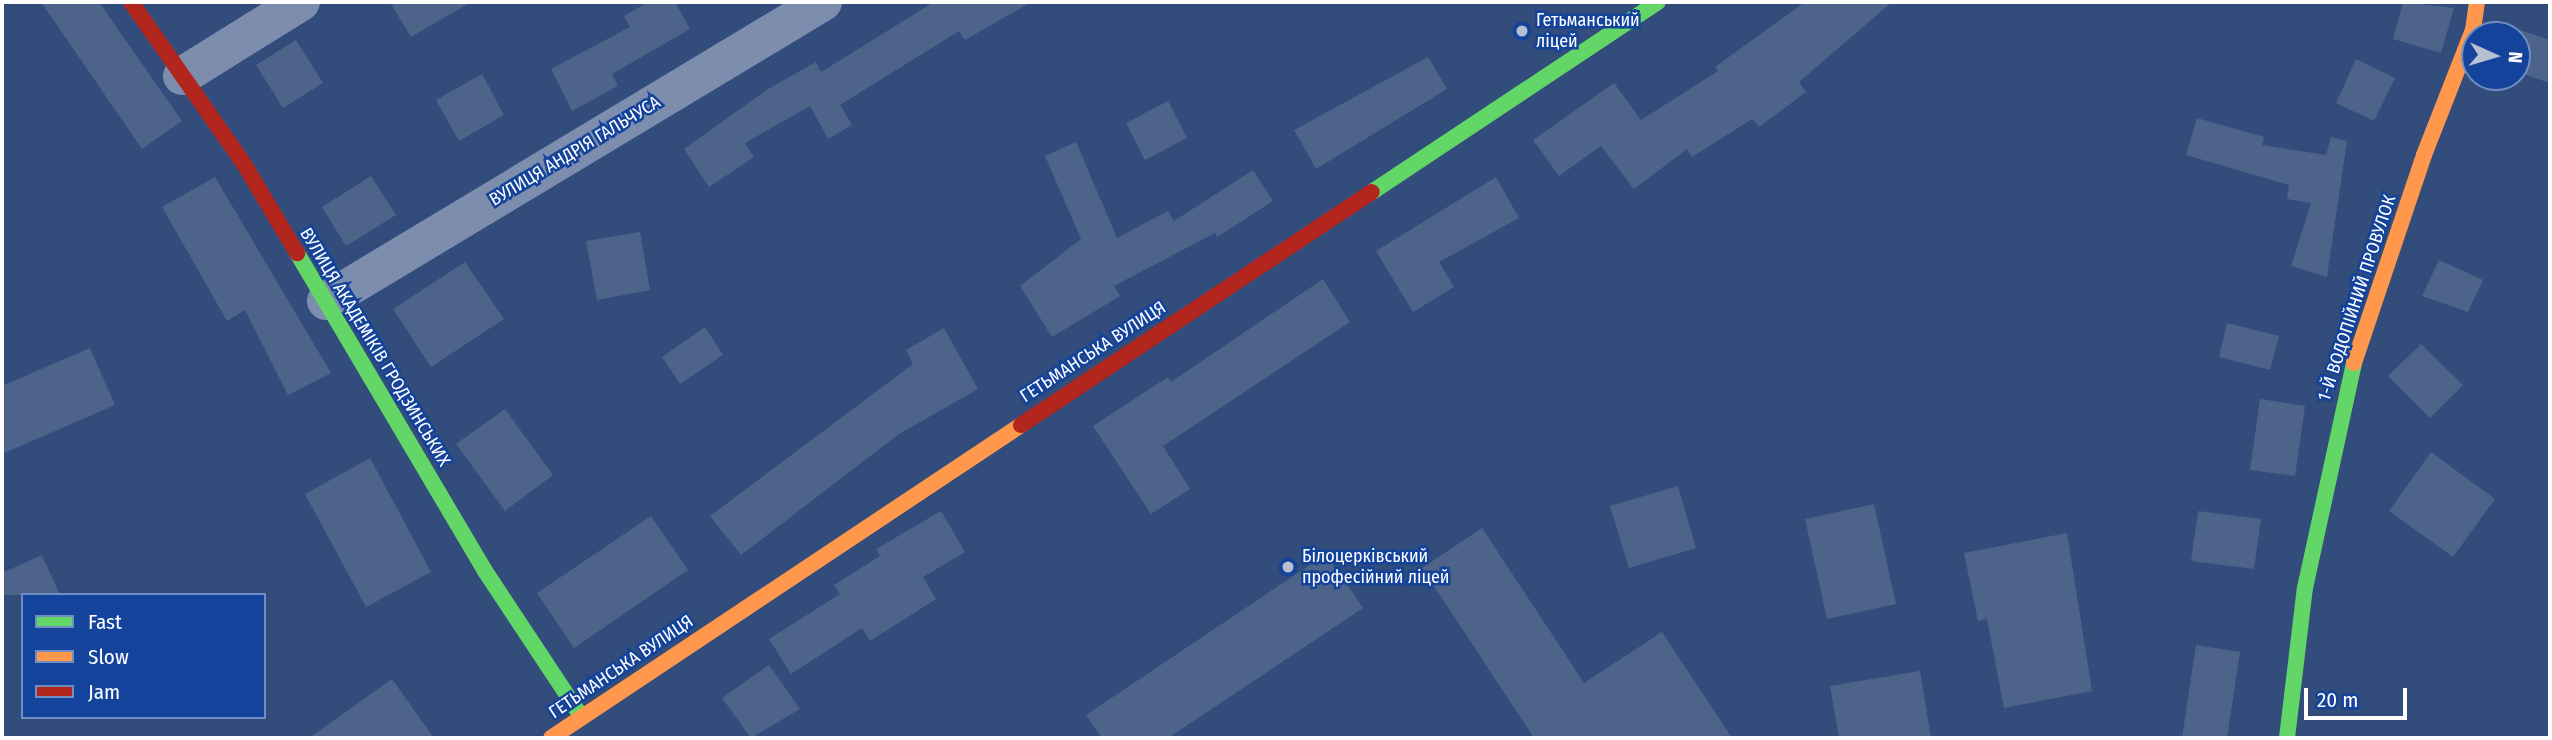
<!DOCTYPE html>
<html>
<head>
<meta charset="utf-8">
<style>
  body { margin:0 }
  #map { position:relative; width:2552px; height:740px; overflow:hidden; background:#324c7c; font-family:"Fira Sans Condensed",sans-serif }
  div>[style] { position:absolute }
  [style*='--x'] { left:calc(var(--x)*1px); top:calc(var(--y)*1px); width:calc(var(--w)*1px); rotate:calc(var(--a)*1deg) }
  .building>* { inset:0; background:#4e6389 }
  .street>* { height:38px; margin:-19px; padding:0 19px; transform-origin:19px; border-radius:19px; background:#7d8dae }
  .fast>* { height:16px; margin:-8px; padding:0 8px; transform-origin:8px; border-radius:8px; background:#63d668 }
  .slow>* { height:16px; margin:-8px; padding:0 8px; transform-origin:8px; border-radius:8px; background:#ff974d }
  .jam>* { height:16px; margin:-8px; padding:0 8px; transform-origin:8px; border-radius:8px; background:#b3261e }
  .dots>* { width:19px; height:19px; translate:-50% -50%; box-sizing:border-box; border:4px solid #13439b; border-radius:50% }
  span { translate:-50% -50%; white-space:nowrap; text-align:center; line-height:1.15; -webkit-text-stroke:5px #13439b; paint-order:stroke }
  .poi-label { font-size:18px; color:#fff }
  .left { translate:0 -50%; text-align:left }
  .street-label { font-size:18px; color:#fff }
  .frame { position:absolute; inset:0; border:4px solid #fff; pointer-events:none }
  .legend { position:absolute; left:21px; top:593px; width:245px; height:126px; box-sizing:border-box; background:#13439b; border:2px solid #718ec3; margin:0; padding:9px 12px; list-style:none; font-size:21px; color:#fff }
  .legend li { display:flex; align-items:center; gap:14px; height:35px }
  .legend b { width:35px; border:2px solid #718ec3 }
  .north { position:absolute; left:2461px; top:21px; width:70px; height:70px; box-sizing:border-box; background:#13439b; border:2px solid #718ec3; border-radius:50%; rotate:94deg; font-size:19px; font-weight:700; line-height:28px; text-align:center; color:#fff }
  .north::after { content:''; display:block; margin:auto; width:24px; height:32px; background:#b7c0d1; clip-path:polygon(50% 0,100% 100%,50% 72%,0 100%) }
  .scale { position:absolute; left:2304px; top:688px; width:103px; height:32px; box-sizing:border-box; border:4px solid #fff; border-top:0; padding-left:9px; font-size:21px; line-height:24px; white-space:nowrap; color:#fff; -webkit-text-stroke:5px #13439b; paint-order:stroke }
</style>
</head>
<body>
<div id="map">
  <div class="building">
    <div style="clip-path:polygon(41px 2px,99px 2px,182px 121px,142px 149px)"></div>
    <div style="clip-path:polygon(390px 2px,471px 2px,411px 37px)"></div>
    <div style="clip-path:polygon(648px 2px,675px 2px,690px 29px,612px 74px,618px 86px,572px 111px,551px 69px,630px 27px,624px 16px)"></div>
    <div style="clip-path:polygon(934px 2px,1031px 2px,965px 40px,959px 31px,840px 105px,852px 125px,828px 139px,810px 106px,745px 143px,754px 157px,709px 187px,684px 149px,768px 89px,816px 62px,821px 72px)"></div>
    <div style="clip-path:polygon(1805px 2px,1892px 2px,1799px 82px,1806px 92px,1759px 127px,1752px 119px,1692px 157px,1687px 149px,1634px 189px,1601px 146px,1559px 176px,1533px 140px,1614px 83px,1641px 120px,1718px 71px,1715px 67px)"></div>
    <div style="clip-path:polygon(2403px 2px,2454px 8px,2441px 53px,2393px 39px)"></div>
    <div style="clip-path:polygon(2517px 29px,2550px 40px,2550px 83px,2517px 72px)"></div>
    <div style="clip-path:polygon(296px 40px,323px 83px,283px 108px,256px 65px)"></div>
    <div style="clip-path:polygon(1428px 57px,1447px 89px,1316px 169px,1294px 130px)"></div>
    <div style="clip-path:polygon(2356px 59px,2395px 78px,2374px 121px,2336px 103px)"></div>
    <div style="clip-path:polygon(482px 74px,504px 115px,459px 141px,436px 100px)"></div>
    <div style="clip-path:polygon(1168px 101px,1187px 138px,1145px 160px,1126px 123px)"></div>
    <div style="clip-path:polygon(2197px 118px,2264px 137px,2262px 145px,2326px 155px,2331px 137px,2347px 141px,2327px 277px,2291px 266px,2311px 203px,2287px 199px,2289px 185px,2186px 155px)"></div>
    <div style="clip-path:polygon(1076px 142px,1117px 238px,1168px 211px,1174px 221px,1253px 170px,1273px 201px,1217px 237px,1215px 233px,1114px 286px,1120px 296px,1052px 337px,1020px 286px,1081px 239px,1045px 156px)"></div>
    <div style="clip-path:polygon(371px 176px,396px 215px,346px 246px,322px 207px)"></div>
    <div style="clip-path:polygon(215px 177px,331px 373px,288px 395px,245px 310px,227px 321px,162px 207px)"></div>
    <div style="clip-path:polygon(1496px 177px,1519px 218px,1439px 262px,1454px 287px,1413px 312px,1376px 251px)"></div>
    <div style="clip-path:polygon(640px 232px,650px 290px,597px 300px,586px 241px)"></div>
    <div style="clip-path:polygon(2439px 260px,2483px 280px,2468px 312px,2422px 296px)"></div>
    <div style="clip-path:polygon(465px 262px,504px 319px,431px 367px,393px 309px)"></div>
    <div style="clip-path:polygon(1323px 279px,1350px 322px,1163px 446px,1190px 489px,1151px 514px,1093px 426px,1168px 377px,1171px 382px)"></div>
    <div style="clip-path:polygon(2227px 323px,2279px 336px,2270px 370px,2219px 357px)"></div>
    <div style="clip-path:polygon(705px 327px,723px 355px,680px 384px,662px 357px)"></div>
    <div style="clip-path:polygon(944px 328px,978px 389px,899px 434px,741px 555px,710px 516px,913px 364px,906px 350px)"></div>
    <div style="clip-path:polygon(2421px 344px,2463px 385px,2430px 418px,2388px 376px)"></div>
    <div style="clip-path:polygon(90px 348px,115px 405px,2px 454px,2px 386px)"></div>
    <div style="clip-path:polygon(2260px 399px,2305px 406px,2295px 476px,2250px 470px)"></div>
    <div style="clip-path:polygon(505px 409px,553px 475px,505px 511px,456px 444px)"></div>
    <div style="clip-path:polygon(2431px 452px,2495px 499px,2453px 557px,2389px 511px)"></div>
    <div style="clip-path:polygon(370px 458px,431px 572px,366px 607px,305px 494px)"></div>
    <div style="clip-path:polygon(1678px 486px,1696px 548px,1629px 568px,1610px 506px)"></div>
    <div style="clip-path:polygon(1874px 504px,1896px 604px,1827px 619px,1805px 519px)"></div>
    <div style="clip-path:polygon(941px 511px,965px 552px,923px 577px,936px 599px,870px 641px,862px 628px,791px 674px,769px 639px,840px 594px,834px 585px,880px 556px,876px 549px)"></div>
    <div style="clip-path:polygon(2198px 511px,2261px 519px,2254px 569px,2191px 561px)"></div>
    <div style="clip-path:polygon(651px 516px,688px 570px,574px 648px,537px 593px)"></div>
    <div style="clip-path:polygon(1482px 528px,1584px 683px,1662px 632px,1732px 738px,1534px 738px,1422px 568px)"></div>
    <div style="clip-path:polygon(2067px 533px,2092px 691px,2004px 708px,1987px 619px,1978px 621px,1964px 553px)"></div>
    <div style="clip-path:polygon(1326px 554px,1363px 608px,1168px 738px,1102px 738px,1086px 715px)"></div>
    <div style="clip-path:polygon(42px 555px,60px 595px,2px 595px,2px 573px)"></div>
    <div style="clip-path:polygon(2196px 645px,2240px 652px,2227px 738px,2182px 738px)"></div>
    <div style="clip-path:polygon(769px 665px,800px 709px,751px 738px,722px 698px)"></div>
    <div style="clip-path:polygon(1920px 671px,1931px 738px,1839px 738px,1830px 686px)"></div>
    <div style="clip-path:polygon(392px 679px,434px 738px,309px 738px)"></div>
  </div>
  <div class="street">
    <div style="--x:182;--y:76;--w:140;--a:-31.9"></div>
    <div style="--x:326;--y:301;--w:580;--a:-31.03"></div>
  </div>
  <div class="fast">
    <div style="--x:1372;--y:192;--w:343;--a:-33.6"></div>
    <div style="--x:297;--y:253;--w:369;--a:59.4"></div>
    <div style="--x:485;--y:571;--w:174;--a:56.5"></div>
    <div style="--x:2287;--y:738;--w:151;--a:-83.2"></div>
    <div style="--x:2305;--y:588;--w:230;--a:-77.7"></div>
  </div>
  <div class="slow">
    <div style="--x:2354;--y:363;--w:219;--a:-71.4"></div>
    <div style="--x:2424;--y:155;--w:134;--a:-68.6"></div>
    <div style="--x:2473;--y:30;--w:28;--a:-82"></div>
    <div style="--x:551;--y:738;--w:565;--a:-33.66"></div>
  </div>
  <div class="jam">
    <div style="--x:131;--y:2;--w:198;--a:55.1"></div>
    <div style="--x:244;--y:164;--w:104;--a:59.2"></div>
    <div style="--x:1021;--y:425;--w:421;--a:-33.6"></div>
  </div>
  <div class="dots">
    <div style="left:1522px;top:31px;background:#b7c0d1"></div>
    <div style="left:1288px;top:567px;background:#b7c0d1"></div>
  </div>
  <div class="poi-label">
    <span class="left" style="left:1536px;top:31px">Гетьманський<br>ліцей</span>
    <span class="left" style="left:1302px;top:567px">Білоцерківський<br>професійний ліцей</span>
  </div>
  <div class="street-label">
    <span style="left:575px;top:151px;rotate:-31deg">ВУЛИЦЯ АНДРІЯ ГАЛЬЧУСА</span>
    <span style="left:2357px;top:298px;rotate:-72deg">1-Й ВОДОПІЙНИЙ ПРОВУЛОК</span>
    <span style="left:375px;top:347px;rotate:59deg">ВУЛИЦЯ АКАДЕМІКІВ ГРОДЗИНСЬКИХ</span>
    <span style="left:1093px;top:352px;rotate:-33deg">ГЕТЬМАНСЬКА ВУЛИЦЯ</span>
    <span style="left:621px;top:667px;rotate:-34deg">ГЕТЬМАНСЬКА ВУЛИЦЯ</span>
  </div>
  <div class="frame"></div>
  <ul class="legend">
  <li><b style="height:9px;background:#63d668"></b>Fast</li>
  <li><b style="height:9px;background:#ff974d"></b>Slow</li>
  <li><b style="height:9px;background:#b3261e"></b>Jam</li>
  </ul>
  <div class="north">N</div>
  <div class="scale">20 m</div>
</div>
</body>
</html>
